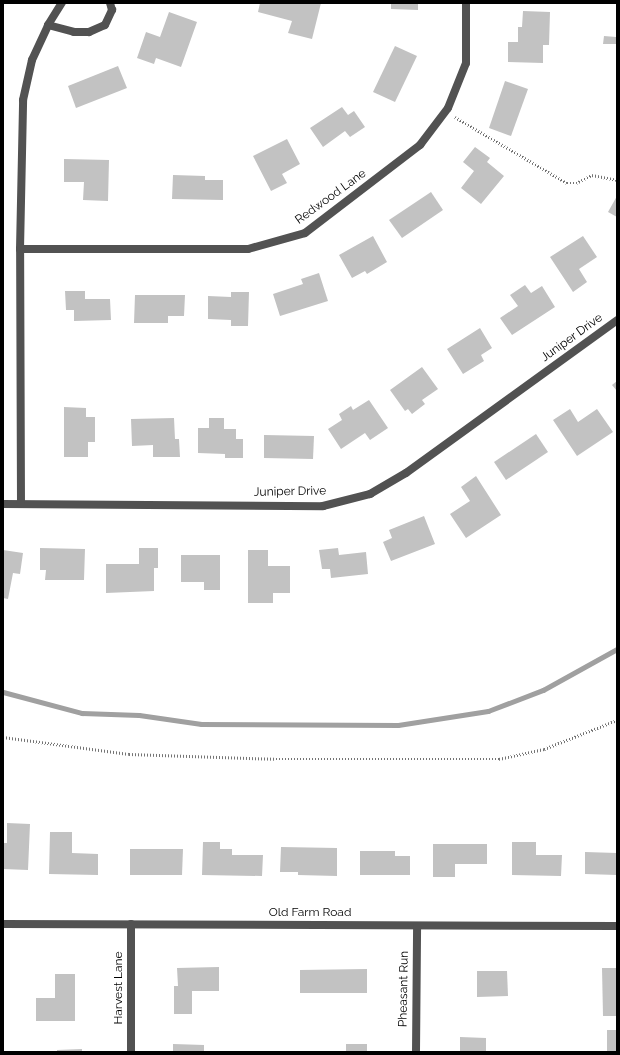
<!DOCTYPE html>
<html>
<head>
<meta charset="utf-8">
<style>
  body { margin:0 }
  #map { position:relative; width:620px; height:1055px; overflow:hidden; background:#fff; font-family:Raleway,sans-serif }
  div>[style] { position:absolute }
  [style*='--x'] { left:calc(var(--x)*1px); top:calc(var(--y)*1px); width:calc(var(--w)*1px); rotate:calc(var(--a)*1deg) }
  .stream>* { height:5px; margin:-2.5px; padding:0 2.5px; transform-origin:2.5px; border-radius:2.5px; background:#a0a0a0 }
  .building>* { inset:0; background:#c2c2c2 }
  .path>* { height:2.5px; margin-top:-1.25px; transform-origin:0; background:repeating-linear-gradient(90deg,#747474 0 1px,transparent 0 3px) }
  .street>* { height:8px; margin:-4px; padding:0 4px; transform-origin:4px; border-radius:4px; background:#525252 }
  span { translate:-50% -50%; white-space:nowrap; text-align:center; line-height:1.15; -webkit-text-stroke:3px #fff; paint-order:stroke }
  .street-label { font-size:12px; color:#000 }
  .frame { position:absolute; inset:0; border:4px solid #000; pointer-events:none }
</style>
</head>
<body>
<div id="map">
  <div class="stream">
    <div style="--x:3;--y:692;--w:82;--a:14.9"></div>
    <div style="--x:82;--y:713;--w:57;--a:2"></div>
    <div style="--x:139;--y:715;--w:63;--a:8.3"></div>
    <div style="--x:201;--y:724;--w:197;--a:0.3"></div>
    <div style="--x:398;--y:725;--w:91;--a:-8.8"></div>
    <div style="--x:488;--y:711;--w:59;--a:-20.9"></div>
    <div style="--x:543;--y:690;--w:85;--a:-29"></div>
  </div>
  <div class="building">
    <div style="clip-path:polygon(260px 3px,321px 3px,312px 39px,288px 33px,292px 21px,258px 12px)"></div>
    <div style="clip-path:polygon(391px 3px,418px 3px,418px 10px,391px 9px)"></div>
    <div style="clip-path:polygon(523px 11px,550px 12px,549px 45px,543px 45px,543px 63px,508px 62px,508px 42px,518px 42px,518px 27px,522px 27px)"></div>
    <div style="clip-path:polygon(169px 12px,197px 22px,181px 67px,156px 58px,154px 64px,137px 58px,146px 32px,160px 37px)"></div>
    <div style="clip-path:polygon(604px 36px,616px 37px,616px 44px,603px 44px)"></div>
    <div style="clip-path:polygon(395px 46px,417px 56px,395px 102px,373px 92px)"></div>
    <div style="clip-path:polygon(118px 66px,127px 88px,76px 108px,68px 86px)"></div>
    <div style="clip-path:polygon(505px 81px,528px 89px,511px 136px,489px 128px)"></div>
    <div style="clip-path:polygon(342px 107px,348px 115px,354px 111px,365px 127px,350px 137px,345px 131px,323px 147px,310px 128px)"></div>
    <div style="clip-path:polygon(287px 139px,300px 164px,282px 174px,287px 183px,271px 191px,253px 156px)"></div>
    <div style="clip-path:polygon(475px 147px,490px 158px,487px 162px,504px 176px,481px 204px,461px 188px,474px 171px,463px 162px)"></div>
    <div style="clip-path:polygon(64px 159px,109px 160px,108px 201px,83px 200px,84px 182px,64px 182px)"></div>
    <div style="clip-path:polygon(173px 175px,205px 176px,205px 180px,223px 180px,223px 200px,172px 199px)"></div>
    <div style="clip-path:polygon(431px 192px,443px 210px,402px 238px,389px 220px)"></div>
    <div style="clip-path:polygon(617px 196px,617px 217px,608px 212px)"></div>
    <div style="clip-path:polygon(373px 236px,387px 262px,367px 274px,365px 271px,352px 278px,339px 255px)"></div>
    <div style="clip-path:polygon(583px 236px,597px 257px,579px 269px,587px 282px,573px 292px,550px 257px)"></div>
    <div style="clip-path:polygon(319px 273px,328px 301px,280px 316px,273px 294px,303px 284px,301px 279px)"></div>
    <div style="clip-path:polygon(525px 285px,531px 293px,542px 286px,555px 307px,512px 335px,500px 318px,518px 306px,510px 295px)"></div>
    <div style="clip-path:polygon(65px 291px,85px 291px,85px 299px,110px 299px,111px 320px,74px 321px,74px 310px,66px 310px)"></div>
    <div style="clip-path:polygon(231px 292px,249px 292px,248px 326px,231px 326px,231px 320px,208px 319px,208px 296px,231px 297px)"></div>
    <div style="clip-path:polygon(135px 295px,185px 295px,184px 316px,168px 316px,168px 323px,134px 323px)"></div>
    <div style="clip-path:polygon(480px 328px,492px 348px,481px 355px,484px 361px,463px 374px,447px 349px)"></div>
    <div style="clip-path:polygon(422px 367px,438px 389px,422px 400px,425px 404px,412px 414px,408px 409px,405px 411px,390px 390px)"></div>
    <div style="clip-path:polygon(617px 381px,617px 391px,612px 385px)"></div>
    <div style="clip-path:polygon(369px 400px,388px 428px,370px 440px,365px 433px,341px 449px,328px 429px,342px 420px,339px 414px,351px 406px,353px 410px)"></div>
    <div style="clip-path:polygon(64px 407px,86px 408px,86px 417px,95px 417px,95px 442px,88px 442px,88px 457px,64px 457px)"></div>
    <div style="clip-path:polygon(570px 409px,578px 422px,597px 409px,613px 432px,577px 456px,553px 420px)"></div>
    <div style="clip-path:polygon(174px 418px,175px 439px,179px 439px,180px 457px,153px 457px,153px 445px,132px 446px,131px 419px)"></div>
    <div style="clip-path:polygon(209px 418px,224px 418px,224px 429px,236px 429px,236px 439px,243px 439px,243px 458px,225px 458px,225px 454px,198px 453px,198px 428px,209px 428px)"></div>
    <div style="clip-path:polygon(536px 434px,548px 452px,506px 480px,494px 462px)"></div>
    <div style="clip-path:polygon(264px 435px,314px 436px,313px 459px,264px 458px)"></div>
    <div style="clip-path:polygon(476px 476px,501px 515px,466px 538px,450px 514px,470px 501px,461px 487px)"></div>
    <div style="clip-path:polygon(424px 516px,435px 544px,391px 561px,383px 542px,392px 538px,389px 530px)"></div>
    <div style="clip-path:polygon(40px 548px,85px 549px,84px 580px,45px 580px,46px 570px,40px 570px)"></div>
    <div style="clip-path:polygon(139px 548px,158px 548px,158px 568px,154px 568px,154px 591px,106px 593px,106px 564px,139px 564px)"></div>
    <div style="clip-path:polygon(338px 548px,339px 555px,366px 552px,368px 574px,331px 578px,330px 569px,322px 569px,319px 550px)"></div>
    <div style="clip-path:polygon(3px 550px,23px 553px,20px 574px,13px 573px,8px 599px,3px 598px)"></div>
    <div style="clip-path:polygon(248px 550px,268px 550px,268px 566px,290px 566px,290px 593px,273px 593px,273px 603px,248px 603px)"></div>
    <div style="clip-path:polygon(181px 555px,220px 555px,220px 590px,204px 590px,204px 582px,181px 582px)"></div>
    <div style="clip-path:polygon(7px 823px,30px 824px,28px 870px,3px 869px,3px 843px,7px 843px)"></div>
    <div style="clip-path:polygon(50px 832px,72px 832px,72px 853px,98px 854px,98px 875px,49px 874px)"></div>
    <div style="clip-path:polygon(203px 842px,220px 842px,220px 849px,232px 849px,232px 855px,263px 855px,262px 876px,202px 875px)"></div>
    <div style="clip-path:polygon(512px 842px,536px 842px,536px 855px,562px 855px,561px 876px,512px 875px)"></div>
    <div style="clip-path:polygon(433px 844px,487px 844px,487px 864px,455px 864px,455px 877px,433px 877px)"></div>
    <div style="clip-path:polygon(281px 847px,337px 848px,337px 876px,298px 875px,298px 872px,280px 872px)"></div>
    <div style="clip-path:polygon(130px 849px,183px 849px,182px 875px,130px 875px)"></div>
    <div style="clip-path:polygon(360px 851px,395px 851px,395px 856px,410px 856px,410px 875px,360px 875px)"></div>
    <div style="clip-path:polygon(585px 852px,617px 853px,617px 875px,585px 874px)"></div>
    <div style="clip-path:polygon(219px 967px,219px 991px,192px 991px,192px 1014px,174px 1014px,174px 986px,178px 986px,177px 968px)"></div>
    <div style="clip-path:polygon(602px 968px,617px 968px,617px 1016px,603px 1016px)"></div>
    <div style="clip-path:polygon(367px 969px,367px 993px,300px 993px,300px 970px)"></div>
    <div style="clip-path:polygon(477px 971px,507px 971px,508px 996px,477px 997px)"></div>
    <div style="clip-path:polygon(55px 974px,75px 974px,75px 1021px,36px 1021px,36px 998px,55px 998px)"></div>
    <div style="clip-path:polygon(607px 1030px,617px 1030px,617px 1052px,607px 1052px)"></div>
    <div style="clip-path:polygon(460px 1037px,486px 1038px,486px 1052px,460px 1052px)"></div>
    <div style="clip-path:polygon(173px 1044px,204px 1045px,204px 1052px,173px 1052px)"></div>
    <div style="clip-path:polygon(346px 1044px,367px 1044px,367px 1052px,346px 1052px)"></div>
    <div style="clip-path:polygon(82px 1049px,82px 1052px,57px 1052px,57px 1050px)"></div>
  </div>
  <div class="path">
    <div style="--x:455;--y:117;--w:130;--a:30.5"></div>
    <div style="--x:567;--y:183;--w:9;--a:0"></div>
    <div style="--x:576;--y:183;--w:18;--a:-27"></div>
    <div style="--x:592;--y:175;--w:25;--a:11"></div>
    <div style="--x:3;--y:737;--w:127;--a:7.7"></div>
    <div style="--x:129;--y:754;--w:147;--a:1.9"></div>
    <div style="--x:276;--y:759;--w:223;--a:0"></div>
    <div style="--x:499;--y:759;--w:46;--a:-12.5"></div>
    <div style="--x:544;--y:749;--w:79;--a:-21.7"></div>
  </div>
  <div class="street">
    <div style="--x:48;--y:25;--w:27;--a:15"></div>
    <div style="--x:74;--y:32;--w:15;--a:0"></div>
    <div style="--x:89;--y:32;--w:17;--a:-24"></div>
    <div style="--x:105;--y:25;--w:17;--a:-65"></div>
    <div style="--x:112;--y:10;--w:7;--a:-106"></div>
    <div style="--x:20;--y:249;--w:228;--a:0"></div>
    <div style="--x:248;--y:249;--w:59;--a:-15.7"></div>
    <div style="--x:305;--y:233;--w:145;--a:-37.4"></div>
    <div style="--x:420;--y:145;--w:46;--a:-52.9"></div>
    <div style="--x:448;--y:108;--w:48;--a:-68.2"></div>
    <div style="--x:466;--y:63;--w:60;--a:-90"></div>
    <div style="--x:3;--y:504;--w:320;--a:0.4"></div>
    <div style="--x:323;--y:506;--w:49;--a:-14.3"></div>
    <div style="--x:370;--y:494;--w:42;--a:-30.3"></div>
    <div style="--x:406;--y:473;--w:261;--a:-35.9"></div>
    <div style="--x:21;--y:504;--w:255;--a:-90.2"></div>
    <div style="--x:20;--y:249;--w:149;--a:-88.8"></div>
    <div style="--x:23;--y:100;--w:41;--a:-77.3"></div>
    <div style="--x:32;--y:60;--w:38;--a:-65"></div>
    <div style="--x:48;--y:25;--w:26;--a:-58"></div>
    <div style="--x:3;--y:924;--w:614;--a:0.19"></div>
    <div style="--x:131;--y:1052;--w:128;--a:-90"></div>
    <div style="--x:416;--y:1052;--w:126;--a:-89.5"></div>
  </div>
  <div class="street-label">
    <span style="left:331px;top:197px;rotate:-36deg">Redwood Lane</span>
    <span style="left:572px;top:338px;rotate:-36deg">Juniper Drive</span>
    <span style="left:290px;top:492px;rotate:-1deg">Juniper Drive</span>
    <span style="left:310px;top:913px">Old Farm Road</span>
    <span style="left:119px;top:988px;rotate:-90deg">Harvest Lane</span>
    <span style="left:404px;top:989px;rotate:-89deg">Pheasant Run</span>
  </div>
  <div class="frame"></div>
</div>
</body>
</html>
